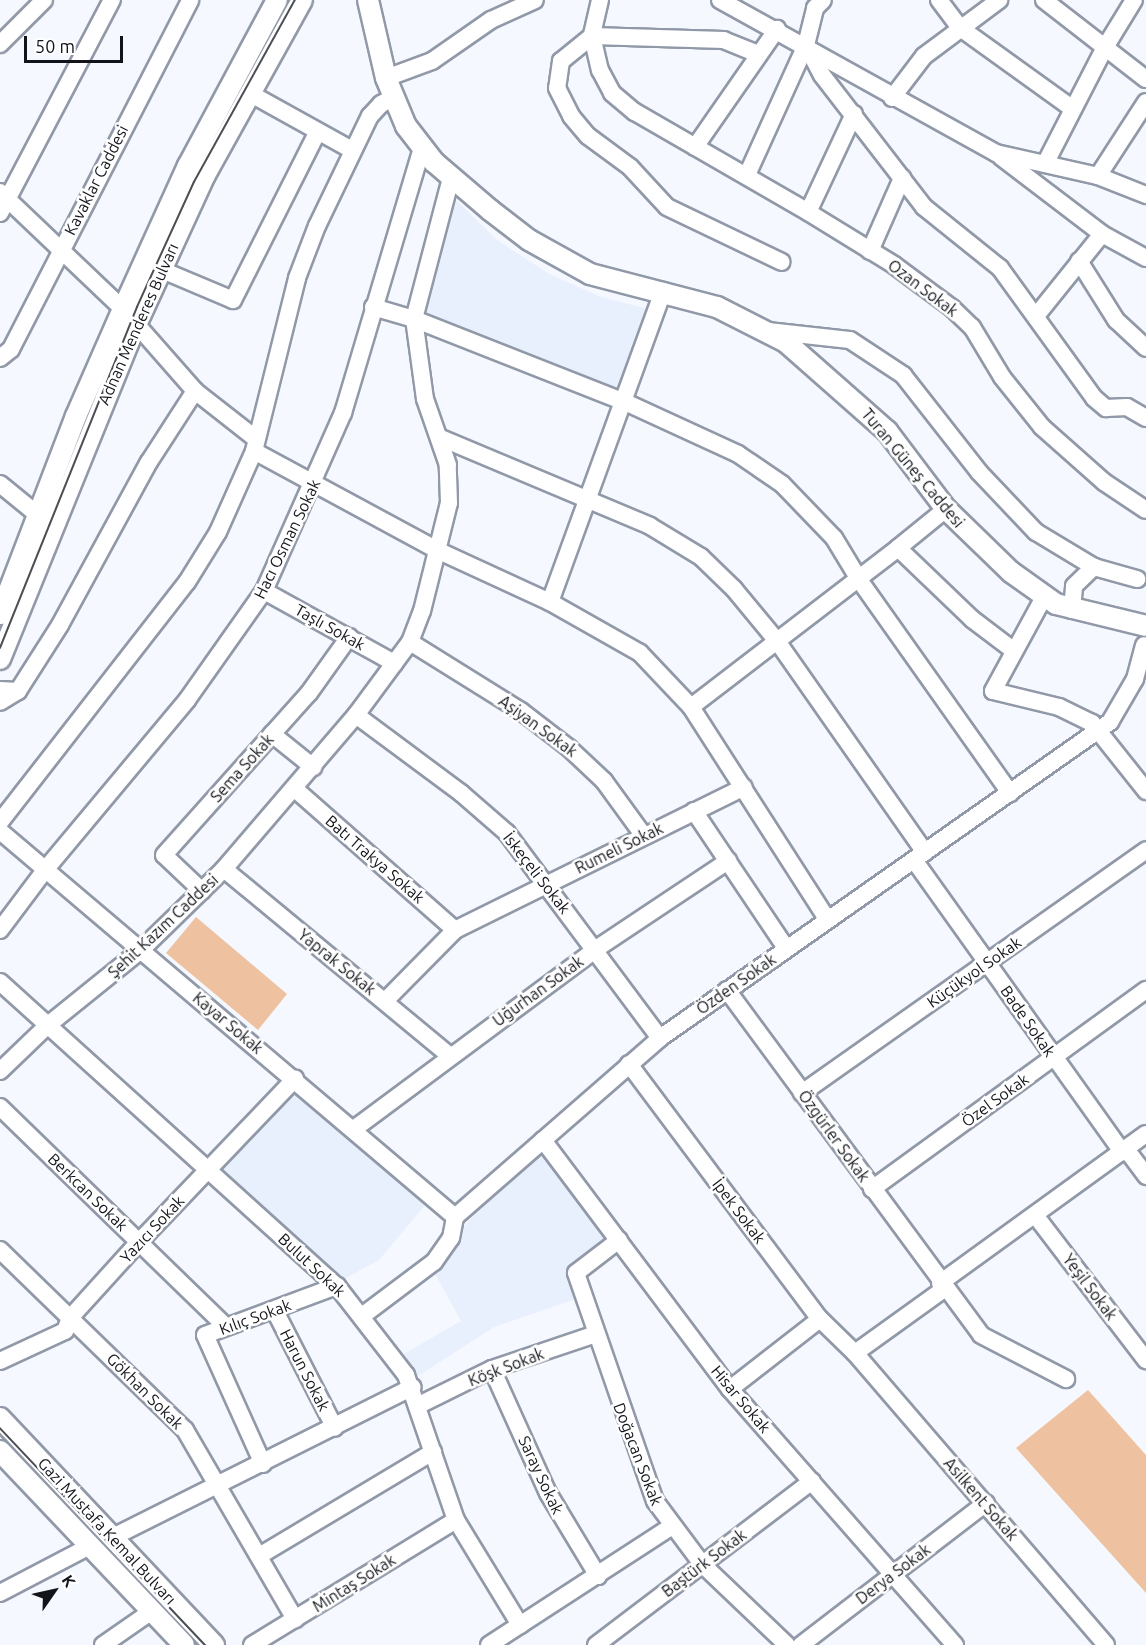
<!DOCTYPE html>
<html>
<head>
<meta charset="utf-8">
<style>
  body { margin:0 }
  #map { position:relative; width:1146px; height:1645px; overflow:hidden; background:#f5f8fe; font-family:Ubuntu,sans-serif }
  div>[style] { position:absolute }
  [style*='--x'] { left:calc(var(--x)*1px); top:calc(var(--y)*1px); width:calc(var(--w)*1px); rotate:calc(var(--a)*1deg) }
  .built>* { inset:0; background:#e8effd }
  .green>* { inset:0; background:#eec2a0 }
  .roads { filter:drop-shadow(2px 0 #9199a8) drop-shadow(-2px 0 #9199a8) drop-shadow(0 2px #9199a8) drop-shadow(0 -2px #9199a8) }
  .minor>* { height:16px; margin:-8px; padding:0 8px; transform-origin:8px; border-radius:8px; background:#fff }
  .major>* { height:20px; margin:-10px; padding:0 10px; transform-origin:10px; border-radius:10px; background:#fff }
  .tram>* { height:1.5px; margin:-0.75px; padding:0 0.75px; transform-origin:0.75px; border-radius:0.75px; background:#4c4e54 }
  span { translate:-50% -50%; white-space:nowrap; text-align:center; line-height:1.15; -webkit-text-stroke:5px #fff; paint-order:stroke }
  .street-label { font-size:16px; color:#12141a }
  .north { position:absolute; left:24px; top:1561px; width:60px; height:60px; -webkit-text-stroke:4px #fff; paint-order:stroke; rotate:56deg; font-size:16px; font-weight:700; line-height:24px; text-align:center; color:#12141a }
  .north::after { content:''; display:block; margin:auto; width:21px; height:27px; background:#12141a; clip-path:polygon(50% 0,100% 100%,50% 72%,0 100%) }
  .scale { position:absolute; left:24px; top:36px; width:99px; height:27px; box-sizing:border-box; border:3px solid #12141a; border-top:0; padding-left:8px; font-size:18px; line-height:21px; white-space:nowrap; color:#12141a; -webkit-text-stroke:4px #fff; paint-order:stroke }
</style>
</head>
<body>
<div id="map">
  <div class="built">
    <div style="clip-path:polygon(455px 199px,497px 240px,549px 274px,601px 297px,648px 309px,618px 393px,423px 311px)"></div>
    <div style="clip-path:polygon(296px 1092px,426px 1204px,379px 1260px,342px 1280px,223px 1169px)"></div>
    <div style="clip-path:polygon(543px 1154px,606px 1239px,569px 1266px,575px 1299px,494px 1327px,418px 1376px,404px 1354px,461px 1321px,433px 1270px,477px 1210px)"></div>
  </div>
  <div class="green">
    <div style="clip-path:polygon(196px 917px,287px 994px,258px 1030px,166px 953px)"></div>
    <div style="clip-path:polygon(1088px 1390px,1146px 1455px,1146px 1593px,1016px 1448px)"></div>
  </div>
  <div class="roads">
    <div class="minor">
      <div style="--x:600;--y:0;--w:37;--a:103"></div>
      <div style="--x:592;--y:36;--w:35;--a:77"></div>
      <div style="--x:600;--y:70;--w:26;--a:62"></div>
      <div style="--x:612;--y:93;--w:30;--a:40"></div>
      <div style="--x:635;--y:112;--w:200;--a:30"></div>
      <div style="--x:720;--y:0;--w:316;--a:29"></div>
      <div style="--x:996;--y:153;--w:105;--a:12.7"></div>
      <div style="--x:1098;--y:176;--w:52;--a:21.6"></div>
      <div style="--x:939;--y:0;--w:34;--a:53"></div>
      <div style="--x:959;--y:27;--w:140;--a:35.7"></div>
      <div style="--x:1044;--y:0;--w:129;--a:37.8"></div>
      <div style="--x:0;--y:44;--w:62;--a:-45"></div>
      <div style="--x:806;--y:45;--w:34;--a:62"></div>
      <div style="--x:822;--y:75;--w:167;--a:52.3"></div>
      <div style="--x:924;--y:207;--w:97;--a:38.8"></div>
      <div style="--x:1000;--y:268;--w:160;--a:54.1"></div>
      <div style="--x:1094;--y:398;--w:16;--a:40"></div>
      <div style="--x:1106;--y:408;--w:21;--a:-3"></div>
      <div style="--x:1127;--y:407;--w:22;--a:30"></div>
      <div style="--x:758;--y:54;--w:37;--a:-158"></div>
      <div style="--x:724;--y:40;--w:132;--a:-178.3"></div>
      <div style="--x:592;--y:36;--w:40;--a:141"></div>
      <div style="--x:561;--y:61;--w:27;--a:98"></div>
      <div style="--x:557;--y:88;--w:31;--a:63"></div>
      <div style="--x:571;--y:116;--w:26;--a:50"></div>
      <div style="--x:588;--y:136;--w:52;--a:36.4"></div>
      <div style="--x:630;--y:167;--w:54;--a:47.2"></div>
      <div style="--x:667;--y:207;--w:127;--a:25.6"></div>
      <div style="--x:386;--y:78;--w:49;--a:-20.3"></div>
      <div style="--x:432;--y:61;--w:72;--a:-34.8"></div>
      <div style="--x:491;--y:20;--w:48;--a:-24.4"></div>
      <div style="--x:249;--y:93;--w:118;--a:29"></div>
      <div style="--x:892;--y:98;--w:53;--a:-52.7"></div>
      <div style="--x:924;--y:56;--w:94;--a:-36.7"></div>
      <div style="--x:854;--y:114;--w:108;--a:115.1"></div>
      <div style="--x:808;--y:212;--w:101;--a:31.6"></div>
      <div style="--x:894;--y:265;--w:72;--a:36.6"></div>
      <div style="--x:952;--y:308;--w:28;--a:44"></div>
      <div style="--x:972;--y:327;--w:58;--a:59"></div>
      <div style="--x:1002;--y:377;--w:64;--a:51.3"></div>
      <div style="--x:1042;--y:427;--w:83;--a:41.6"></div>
      <div style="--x:1104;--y:482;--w:50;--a:33.7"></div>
      <div style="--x:695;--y:147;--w:144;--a:-55.2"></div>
      <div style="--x:1001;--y:157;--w:127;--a:37.3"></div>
      <div style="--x:1102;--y:234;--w:50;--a:28.6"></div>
      <div style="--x:1045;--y:164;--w:129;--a:-62.8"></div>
      <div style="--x:1104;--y:49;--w:57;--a:-58.5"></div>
      <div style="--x:747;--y:175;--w:143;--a:-65.6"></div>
      <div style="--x:806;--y:45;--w:38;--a:-76"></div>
      <div style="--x:815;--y:8;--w:11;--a:-45"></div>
      <div style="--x:1098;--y:176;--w:88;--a:-57"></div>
      <div style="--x:0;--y:192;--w:170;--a:43.6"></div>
      <div style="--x:123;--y:309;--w:109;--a:48.7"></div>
      <div style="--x:195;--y:391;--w:76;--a:38.1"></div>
      <div style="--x:0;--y:213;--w:241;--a:-62.3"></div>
      <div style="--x:870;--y:251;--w:80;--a:-66.3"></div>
      <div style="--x:1079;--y:261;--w:70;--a:57.9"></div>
      <div style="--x:1116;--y:320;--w:41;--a:43"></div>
      <div style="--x:162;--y:270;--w:77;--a:22.9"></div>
      <div style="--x:233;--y:300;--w:187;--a:-63.3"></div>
      <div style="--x:373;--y:307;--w:43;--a:16.3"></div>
      <div style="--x:414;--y:319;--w:227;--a:21.5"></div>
      <div style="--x:625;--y:402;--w:124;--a:24.7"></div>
      <div style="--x:738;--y:454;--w:53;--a:34.3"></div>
      <div style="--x:782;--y:484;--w:75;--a:46.1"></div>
      <div style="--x:834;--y:538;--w:50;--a:58.8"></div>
      <div style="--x:860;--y:581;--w:260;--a:54.7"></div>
      <div style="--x:1036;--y:316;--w:105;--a:-51.2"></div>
      <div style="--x:768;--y:331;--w:82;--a:6.3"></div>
      <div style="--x:850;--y:340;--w:64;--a:33.4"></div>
      <div style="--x:903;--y:375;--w:123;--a:51.9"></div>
      <div style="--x:979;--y:472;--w:83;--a:46.5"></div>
      <div style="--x:1036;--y:532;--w:68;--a:31.1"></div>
      <div style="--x:1094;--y:567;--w:45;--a:15.6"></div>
      <div style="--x:0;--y:358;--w:14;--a:-39"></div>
      <div style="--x:11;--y:349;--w:392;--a:-62.8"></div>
      <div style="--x:441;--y:438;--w:227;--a:22.8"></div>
      <div style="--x:650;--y:526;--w:60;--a:31.3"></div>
      <div style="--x:701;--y:557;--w:46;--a:44.1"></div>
      <div style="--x:734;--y:589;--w:67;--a:50.4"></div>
      <div style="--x:777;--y:641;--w:258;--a:55"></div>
      <div style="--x:254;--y:451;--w:210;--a:28.4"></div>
      <div style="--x:439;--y:551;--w:122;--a:24.7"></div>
      <div style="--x:550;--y:602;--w:103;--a:29.5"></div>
      <div style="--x:640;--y:653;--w:74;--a:46.6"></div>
      <div style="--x:691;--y:707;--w:253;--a:57.3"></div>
      <div style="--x:0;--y:484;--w:49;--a:39.2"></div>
      <div style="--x:898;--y:548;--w:62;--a:-39.1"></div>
      <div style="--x:264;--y:591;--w:149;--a:29"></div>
      <div style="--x:1044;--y:597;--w:107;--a:118.5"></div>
      <div style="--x:993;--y:691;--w:68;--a:13.6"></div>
      <div style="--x:1059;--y:707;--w:37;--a:26"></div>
      <div style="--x:1092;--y:723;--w:87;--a:51.5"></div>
      <div style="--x:550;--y:602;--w:331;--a:-70"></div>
      <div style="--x:1072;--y:610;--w:24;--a:-85"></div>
      <div style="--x:1074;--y:586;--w:28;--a:-44"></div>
      <div style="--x:410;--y:642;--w:131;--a:31.9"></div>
      <div style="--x:521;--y:711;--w:61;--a:37.6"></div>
      <div style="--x:569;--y:748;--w:48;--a:43.3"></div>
      <div style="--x:604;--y:781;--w:68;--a:54"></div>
      <div style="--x:0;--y:690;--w:18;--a:3"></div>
      <div style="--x:18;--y:691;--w:21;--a:149"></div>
      <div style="--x:18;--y:691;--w:78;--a:-57.5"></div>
      <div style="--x:60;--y:625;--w:186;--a:-61.4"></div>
      <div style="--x:149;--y:462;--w:85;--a:-57.1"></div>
      <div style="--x:691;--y:707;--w:261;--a:-37.5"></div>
      <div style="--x:898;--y:548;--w:103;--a:43.8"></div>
      <div style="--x:972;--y:619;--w:51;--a:37.1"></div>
      <div style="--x:356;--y:715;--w:131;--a:36.6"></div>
      <div style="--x:461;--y:793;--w:61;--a:41"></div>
      <div style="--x:507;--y:833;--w:256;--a:53.3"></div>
      <div style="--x:272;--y:734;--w:53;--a:38.8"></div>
      <div style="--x:295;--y:789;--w:213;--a:41.4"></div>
      <div style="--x:694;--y:811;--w:165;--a:56.1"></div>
      <div style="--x:0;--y:822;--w:304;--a:-52.1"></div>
      <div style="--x:187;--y:582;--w:59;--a:-58.2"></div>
      <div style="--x:218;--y:532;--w:89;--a:-66"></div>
      <div style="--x:254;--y:451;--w:178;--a:-76"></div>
      <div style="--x:297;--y:278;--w:56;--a:-69"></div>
      <div style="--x:317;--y:226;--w:122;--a:-64.3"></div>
      <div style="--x:370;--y:116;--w:16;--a:-47"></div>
      <div style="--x:381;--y:104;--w:13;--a:-27"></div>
      <div style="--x:0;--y:831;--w:597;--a:40.31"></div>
      <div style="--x:914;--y:860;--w:359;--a:54.5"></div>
      <div style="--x:224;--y:869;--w:292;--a:39.6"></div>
      <div style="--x:202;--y:891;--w:52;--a:-136.5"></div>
      <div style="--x:164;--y:855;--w:217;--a:-48.2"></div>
      <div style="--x:309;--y:693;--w:69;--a:-54.5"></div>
      <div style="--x:0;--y:930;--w:75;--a:-53.1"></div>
      <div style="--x:45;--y:870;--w:222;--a:-50.1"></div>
      <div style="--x:187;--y:700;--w:133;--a:-54.8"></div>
      <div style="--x:264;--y:591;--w:195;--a:-66.1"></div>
      <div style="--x:343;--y:413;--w:277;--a:-73.4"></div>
      <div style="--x:0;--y:982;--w:454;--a:42.1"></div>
      <div style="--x:337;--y:1286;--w:113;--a:52.2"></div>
      <div style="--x:406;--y:1375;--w:153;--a:71"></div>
      <div style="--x:456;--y:1520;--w:123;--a:58.6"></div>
      <div style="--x:727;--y:990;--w:428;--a:53.6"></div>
      <div style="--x:981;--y:1335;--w:96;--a:27.4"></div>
      <div style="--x:385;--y:1001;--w:100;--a:-45.4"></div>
      <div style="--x:455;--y:930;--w:322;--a:-26.3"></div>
      <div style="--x:629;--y:1064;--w:319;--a:53.2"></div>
      <div style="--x:820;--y:1319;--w:49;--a:44.2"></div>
      <div style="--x:855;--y:1353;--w:385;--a:49.3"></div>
      <div style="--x:0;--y:1071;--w:66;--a:-43.8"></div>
      <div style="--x:48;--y:1025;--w:119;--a:-38.9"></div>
      <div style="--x:141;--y:950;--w:116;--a:-44.3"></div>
      <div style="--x:224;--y:869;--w:203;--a:-49.4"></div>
      <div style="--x:356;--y:715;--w:91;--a:-53.5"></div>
      <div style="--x:410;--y:642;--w:33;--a:-69"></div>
      <div style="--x:422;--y:611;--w:111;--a:-76"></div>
      <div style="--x:449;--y:503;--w:38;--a:-92"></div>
      <div style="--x:448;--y:465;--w:70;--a:-109.2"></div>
      <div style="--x:425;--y:399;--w:81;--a:-97.8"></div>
      <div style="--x:414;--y:319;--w:146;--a:-75.3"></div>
      <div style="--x:802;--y:1093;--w:421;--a:-35.2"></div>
      <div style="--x:0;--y:1107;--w:315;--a:44.2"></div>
      <div style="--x:354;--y:1129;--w:302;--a:-36.6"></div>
      <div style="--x:596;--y:949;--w:159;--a:-33.7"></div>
      <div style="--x:543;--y:1140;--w:311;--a:53.1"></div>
      <div style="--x:730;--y:1389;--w:341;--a:48.7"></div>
      <div style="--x:1126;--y:1149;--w:34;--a:53"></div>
      <div style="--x:872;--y:1189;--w:339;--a:-36"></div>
      <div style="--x:1035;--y:1215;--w:183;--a:52.6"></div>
      <div style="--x:619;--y:1240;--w:54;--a:142.5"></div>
      <div style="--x:576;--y:1273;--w:241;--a:70.9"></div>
      <div style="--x:655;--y:1501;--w:79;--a:53.3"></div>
      <div style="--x:702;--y:1564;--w:117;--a:43.6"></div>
      <div style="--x:0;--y:1250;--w:258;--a:44.2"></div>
      <div style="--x:185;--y:1430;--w:219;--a:59.8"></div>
      <div style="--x:940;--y:1283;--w:254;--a:-35.9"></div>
      <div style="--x:275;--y:1311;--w:131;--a:62.9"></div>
      <div style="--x:362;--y:1316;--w:90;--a:-36.9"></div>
      <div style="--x:434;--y:1262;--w:29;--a:-55"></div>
      <div style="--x:451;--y:1238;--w:21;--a:-79"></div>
      <div style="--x:455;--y:1217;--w:272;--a:-41.1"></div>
      <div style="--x:660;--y:1038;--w:550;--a:-35.08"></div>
      <div style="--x:1110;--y:722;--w:50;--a:-59.8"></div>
      <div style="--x:1135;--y:679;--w:35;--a:-75"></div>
      <div style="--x:855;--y:1353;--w:110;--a:-35.7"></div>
      <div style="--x:0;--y:1361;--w:72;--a:-24.8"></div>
      <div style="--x:65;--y:1331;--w:14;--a:-69"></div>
      <div style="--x:70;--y:1318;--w:103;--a:-47.8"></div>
      <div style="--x:139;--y:1242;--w:226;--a:-46.3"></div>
      <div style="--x:492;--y:1369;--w:136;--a:65.7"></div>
      <div style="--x:548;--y:1493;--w:97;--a:58.9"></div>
      <div style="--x:730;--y:1389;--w:114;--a:-37.9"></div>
      <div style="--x:419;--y:1405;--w:81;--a:-26.3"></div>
      <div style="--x:492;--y:1369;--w:110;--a:-18.6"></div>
      <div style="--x:263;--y:1464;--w:141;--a:-114.2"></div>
      <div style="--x:205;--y:1335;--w:141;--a:-20.4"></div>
      <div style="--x:113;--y:1537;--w:335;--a:-26.6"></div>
      <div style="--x:259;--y:1556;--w:203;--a:-30.9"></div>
      <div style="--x:0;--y:1593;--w:102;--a:-27.6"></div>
      <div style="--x:103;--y:1645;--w:60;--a:-34.8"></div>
      <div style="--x:252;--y:1645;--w:239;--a:-31.5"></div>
      <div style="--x:489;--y:1645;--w:217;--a:-33"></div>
      <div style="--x:596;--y:1645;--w:271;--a:-37.2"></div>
      <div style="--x:801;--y:1645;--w:233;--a:-37.5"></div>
    </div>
    <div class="major">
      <div style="--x:368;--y:0;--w:80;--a:77"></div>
      <div style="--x:386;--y:78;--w:52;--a:67.4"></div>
      <div style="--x:406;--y:126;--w:46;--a:52.1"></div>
      <div style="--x:434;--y:162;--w:74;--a:40.6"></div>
      <div style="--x:490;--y:210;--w:49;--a:37.6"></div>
      <div style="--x:529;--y:240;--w:70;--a:29.1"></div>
      <div style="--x:590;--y:274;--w:131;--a:14.6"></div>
      <div style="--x:717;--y:307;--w:77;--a:26.9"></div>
      <div style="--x:786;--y:342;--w:135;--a:41.4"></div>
      <div style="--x:887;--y:431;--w:98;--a:52.9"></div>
      <div style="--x:946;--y:509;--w:91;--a:44.1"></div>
      <div style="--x:1011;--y:572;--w:55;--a:35.4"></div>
      <div style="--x:1056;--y:604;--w:93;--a:13.7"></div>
      <div style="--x:0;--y:614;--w:212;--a:-69"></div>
      <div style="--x:76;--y:416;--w:117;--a:-66.3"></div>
      <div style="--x:123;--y:309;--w:157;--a:-65.6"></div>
      <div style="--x:188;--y:166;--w:188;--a:-61.8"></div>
      <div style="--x:0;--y:659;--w:358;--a:-67.9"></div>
      <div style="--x:135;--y:327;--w:167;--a:-65.3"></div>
      <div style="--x:205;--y:175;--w:200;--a:-61"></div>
      <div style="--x:0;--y:1418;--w:312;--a:46.7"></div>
      <div style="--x:0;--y:1451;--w:267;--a:46.5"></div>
    </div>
  </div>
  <div class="tram">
    <div style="--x:0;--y:648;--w:367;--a:-68.1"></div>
    <div style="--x:137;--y:307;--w:137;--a:-65.5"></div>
    <div style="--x:194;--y:182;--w:208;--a:-61"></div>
    <div style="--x:0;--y:1428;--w:299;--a:46.6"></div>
  </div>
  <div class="street-label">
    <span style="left:96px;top:180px;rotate:-63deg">Kavaklar Caddesi</span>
    <span style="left:923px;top:288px;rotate:37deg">Ozan Sokak</span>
    <span style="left:138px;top:324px;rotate:-66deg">Adnan Menderes Bulvarı</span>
    <span style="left:913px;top:468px;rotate:50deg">Turan Güneş Caddesi</span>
    <span style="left:287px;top:539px;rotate:-64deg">Hacı Osman Sokak</span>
    <span style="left:330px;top:627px;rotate:29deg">Taşlı Sokak</span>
    <span style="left:538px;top:726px;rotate:36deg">Aşiyan Sokak</span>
    <span style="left:242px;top:768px;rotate:-48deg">Sema Sokak</span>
    <span style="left:619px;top:848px;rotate:-26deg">Rumeli Sokak</span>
    <span style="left:375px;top:859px;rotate:41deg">Batı Trakya Sokak</span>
    <span style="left:537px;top:873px;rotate:52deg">İskeçeli Sokak</span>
    <span style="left:163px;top:926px;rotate:-43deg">Şehit Kazım Caddesi</span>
    <span style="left:337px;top:962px;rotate:39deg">Yaprak Sokak</span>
    <span style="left:974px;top:972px;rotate:-35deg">Küçükyol Sokak</span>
    <span style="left:736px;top:984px;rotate:-35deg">Özden Sokak</span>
    <span style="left:538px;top:991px;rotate:-36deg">Uğurhan Sokak</span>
    <span style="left:1028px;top:1021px;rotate:55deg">Bade Sokak</span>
    <span style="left:228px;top:1023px;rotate:40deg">Kayar Sokak</span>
    <span style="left:995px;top:1100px;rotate:-36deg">Özel Sokak</span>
    <span style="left:834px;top:1136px;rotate:54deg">Özgürler Sokak</span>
    <span style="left:88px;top:1192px;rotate:44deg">Berkcan Sokak</span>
    <span style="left:739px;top:1211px;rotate:53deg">İpek Sokak</span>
    <span style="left:152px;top:1229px;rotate:-47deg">Yazıcı Sokak</span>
    <span style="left:312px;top:1265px;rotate:43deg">Bulut Sokak</span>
    <span style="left:1090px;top:1287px;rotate:53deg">Yeşil Sokak</span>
    <span style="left:255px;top:1317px;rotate:-20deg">Kılıç Sokak</span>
    <span style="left:506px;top:1367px;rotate:-21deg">Köşk Sokak</span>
    <span style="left:305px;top:1370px;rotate:63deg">Harun Sokak</span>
    <span style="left:145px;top:1391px;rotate:45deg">Gökhan Sokak</span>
    <span style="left:741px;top:1399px;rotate:50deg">Hisar Sokak</span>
    <span style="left:638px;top:1454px;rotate:69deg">Doğacan Sokak</span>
    <span style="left:541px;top:1475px;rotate:65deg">Saray Sokak</span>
    <span style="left:981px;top:1499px;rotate:49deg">Asilkent Sokak</span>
    <span style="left:107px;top:1531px;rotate:47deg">Gazi Mustafa Kemal Bulvarı</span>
    <span style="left:704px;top:1563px;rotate:-37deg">Baştürk Sokak</span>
    <span style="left:893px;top:1574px;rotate:-37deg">Derya Sokak</span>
    <span style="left:354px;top:1583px;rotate:-32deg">Mintaş Sokak</span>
  </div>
  <div class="north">K</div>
  <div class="scale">50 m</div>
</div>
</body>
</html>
